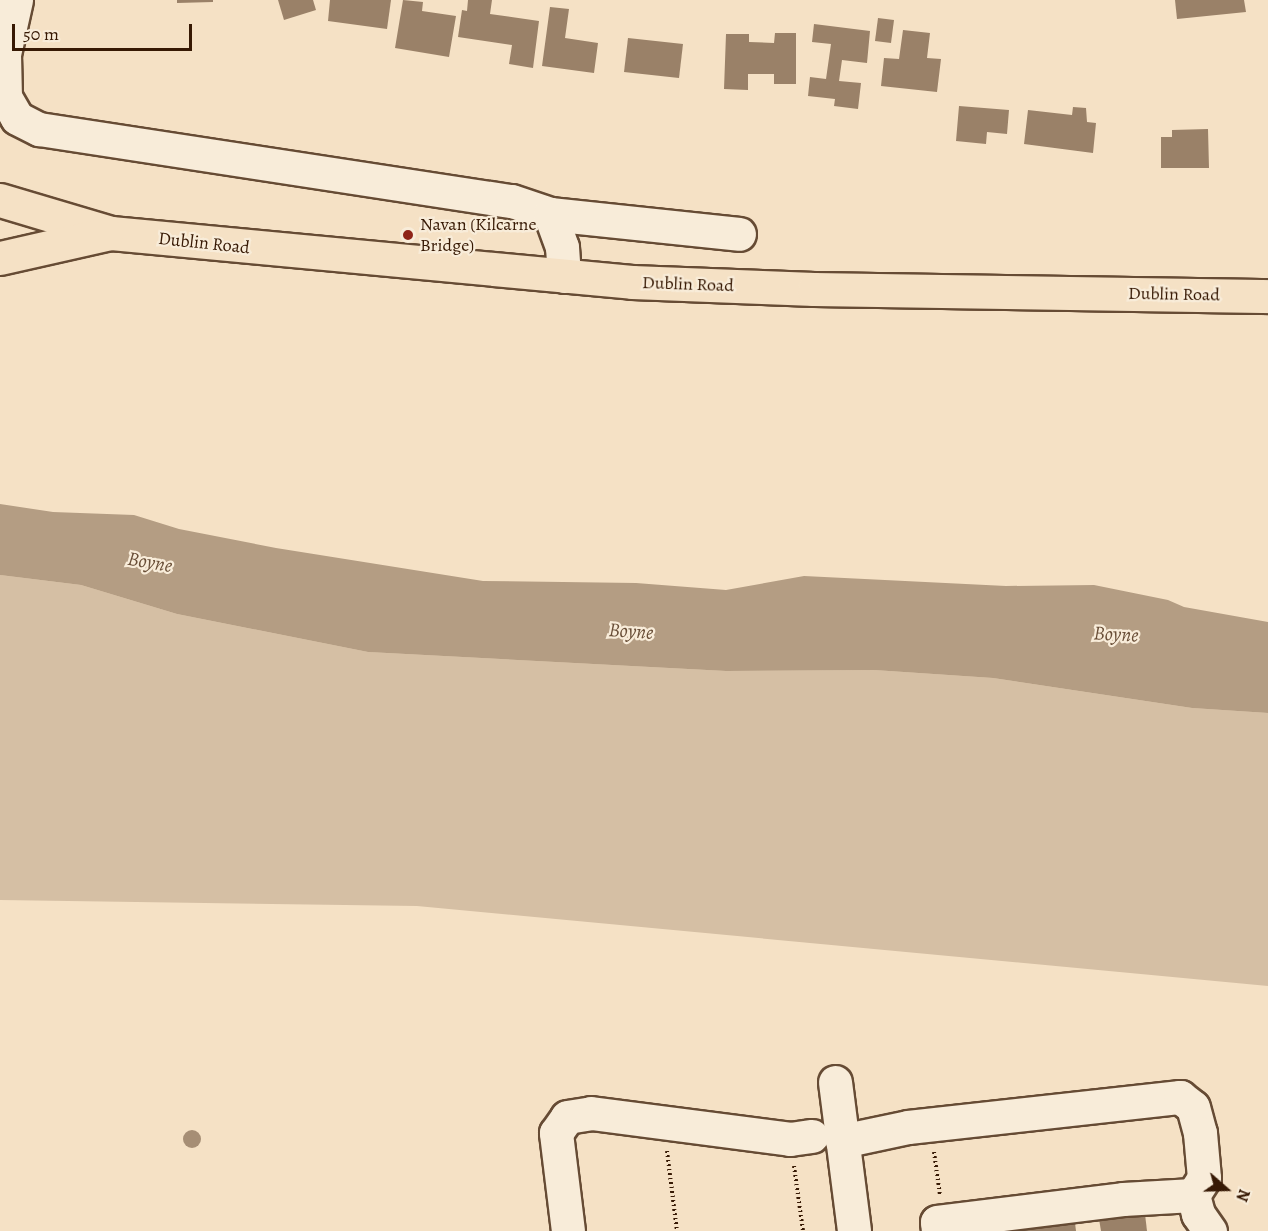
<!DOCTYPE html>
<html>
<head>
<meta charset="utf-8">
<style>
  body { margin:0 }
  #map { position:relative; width:1268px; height:1231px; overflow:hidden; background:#f5e1c5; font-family:Alegreya,serif }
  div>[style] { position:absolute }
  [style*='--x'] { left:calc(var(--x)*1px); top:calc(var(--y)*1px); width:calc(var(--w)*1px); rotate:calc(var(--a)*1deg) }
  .green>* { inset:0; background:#d5bfa4 }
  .water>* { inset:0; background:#b49d83 }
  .building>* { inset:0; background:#9a8168 }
  .path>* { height:4px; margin-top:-2px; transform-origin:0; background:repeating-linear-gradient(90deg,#371904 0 1.5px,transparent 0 4.5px) }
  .roads { filter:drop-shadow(2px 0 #664b34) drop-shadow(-2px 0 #664b34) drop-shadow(0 2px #664b34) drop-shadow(0 -2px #664b34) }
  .minor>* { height:33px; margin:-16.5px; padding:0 16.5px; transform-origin:16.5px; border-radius:16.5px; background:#f8ecd9 }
  .major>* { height:33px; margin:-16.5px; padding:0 16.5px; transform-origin:16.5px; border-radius:16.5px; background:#f5e1c5 }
  .trees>* { width:18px; height:18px; margin:-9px; border-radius:50%; background:#a68e75 }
  .dots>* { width:16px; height:16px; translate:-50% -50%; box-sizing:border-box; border:3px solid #f8ecd9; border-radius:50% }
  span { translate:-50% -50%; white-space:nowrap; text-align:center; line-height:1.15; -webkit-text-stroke:4.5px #f8ecd9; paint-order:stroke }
  .poi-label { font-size:18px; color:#371904 }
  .left { translate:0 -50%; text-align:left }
  .street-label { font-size:18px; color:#371904 }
  .water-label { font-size:20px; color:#694e37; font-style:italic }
  .north { position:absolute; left:1196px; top:1159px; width:60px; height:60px; -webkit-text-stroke:4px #f8ecd9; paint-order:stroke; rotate:110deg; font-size:16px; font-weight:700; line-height:24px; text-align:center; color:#371904 }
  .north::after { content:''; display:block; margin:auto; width:21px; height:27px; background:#371904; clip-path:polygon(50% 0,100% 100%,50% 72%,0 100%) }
  .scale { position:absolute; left:12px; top:24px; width:180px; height:27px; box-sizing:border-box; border:3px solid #371904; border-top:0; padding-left:8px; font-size:18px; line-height:21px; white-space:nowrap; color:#371904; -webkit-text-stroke:4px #f8ecd9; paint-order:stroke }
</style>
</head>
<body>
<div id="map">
  <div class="green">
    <div style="clip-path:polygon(0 575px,81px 585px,177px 614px,368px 652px,726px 671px,874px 670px,993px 678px,1192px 708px,1268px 713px,1268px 986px,417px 906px,0 900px)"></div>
  </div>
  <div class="water">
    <div style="clip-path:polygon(0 504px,53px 512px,134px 515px,179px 529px,276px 548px,483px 581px,636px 583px,726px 590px,804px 576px,1006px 586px,1094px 585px,1168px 600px,1184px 607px,1268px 622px,1268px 713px,1192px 708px,993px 678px,874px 670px,726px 671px,368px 652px,177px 614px,81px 585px,0 575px)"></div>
  </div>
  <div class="building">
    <div style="clip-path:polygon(177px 0,213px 0,213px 2px,177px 3px)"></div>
    <div style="clip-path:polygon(278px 0,313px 0,316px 10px,284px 20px)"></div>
    <div style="clip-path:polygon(330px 0,391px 0,387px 29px,328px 21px)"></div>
    <div style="clip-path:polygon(403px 0,423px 2px,422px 11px,456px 16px,449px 57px,395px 48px)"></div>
    <div style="clip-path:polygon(468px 0,492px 0,490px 14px,539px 21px,533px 68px,509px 64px,512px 45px,458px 37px,462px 10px,467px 11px)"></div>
    <div style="clip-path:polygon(1175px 0,1244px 0,1246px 12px,1177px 19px)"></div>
    <div style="clip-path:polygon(550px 7px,569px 9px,565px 38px,598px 43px,594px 73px,542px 66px)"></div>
    <div style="clip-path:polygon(878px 18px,894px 20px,891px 43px,875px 41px)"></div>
    <div style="clip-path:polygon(814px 24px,870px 31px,867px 63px,842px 60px,839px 81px,861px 83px,858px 109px,834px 106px,835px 99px,808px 96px,810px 77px,826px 79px,831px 44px,812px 42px)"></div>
    <div style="clip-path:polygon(903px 30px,930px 33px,927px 58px,941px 59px,937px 92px,881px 86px,884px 58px,899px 59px)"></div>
    <div style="clip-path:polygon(775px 33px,796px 33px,796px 84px,774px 84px,774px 74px,748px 74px,748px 90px,724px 89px,726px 34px,749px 34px,749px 42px,774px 43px)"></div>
    <div style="clip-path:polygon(628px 38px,683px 44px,679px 78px,624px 72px)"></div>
    <div style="clip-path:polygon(959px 106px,1009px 110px,1007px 134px,987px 132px,986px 144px,956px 141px)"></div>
    <div style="clip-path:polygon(1073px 107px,1086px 108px,1087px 122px,1096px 123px,1093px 153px,1024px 144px,1028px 110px,1072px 115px)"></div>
    <div style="clip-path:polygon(1208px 129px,1209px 168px,1161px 168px,1161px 137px,1172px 137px,1172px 130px)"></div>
    <div style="clip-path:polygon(1145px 1214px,1147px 1231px,1101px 1231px,1099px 1219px)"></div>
    <div style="clip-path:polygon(1075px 1223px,1076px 1231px,1020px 1231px,1020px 1230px)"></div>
  </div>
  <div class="path">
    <div style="--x:667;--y:1151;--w:81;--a:82.9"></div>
    <div style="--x:934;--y:1152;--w:43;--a:82.1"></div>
    <div style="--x:794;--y:1166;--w:66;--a:82.1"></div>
  </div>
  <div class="roads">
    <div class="minor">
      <div style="--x:16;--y:0;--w:55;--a:102.5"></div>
      <div style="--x:4;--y:54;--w:43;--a:88.7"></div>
      <div style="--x:5;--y:97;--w:24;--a:60"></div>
      <div style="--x:17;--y:118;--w:25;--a:27"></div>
      <div style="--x:39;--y:129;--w:478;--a:8.7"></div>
      <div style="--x:512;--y:201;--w:40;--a:18.9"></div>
      <div style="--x:550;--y:214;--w:190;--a:6"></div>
      <div style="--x:550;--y:214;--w:35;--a:70"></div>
      <div style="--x:562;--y:247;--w:29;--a:86"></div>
      <div style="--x:835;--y:1082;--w:150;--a:82.7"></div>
      <div style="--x:842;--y:1141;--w:67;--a:-12"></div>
      <div style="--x:908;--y:1127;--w:274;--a:-6.3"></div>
      <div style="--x:1180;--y:1097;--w:16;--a:38"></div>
      <div style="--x:1193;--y:1107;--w:27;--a:75"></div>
      <div style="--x:1200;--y:1133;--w:45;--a:84.9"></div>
      <div style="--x:1204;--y:1178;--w:20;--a:123"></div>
      <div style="--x:1193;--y:1195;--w:20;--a:75"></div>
      <div style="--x:1198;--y:1214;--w:21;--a:55"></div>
      <div style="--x:568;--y:1231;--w:99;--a:-97"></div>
      <div style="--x:556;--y:1133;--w:19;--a:-55"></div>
      <div style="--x:567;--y:1117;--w:24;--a:-9"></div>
      <div style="--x:591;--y:1113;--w:201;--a:7.4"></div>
      <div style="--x:790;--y:1139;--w:22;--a:-8"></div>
      <div style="--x:938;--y:1231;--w:9;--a:-96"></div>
      <div style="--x:937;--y:1222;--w:187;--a:-7"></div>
      <div style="--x:1123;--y:1199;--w:70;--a:-3.3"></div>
    </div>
    <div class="major">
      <div style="--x:0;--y:200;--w:116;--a:16.6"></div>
      <div style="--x:111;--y:233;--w:523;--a:5.37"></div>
      <div style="--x:632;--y:282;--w:182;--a:2.2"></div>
      <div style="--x:814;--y:289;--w:454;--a:0.9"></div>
      <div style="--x:0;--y:258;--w:109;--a:-12.8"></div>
    </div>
  </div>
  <div class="trees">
    <div style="left:192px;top:1139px"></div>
  </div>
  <div class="dots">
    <div style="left:408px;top:235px;background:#8f2418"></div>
  </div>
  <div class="poi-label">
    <span class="left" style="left:420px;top:235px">Navan (Kilcarne<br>Bridge)</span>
  </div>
  <div class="street-label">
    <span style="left:204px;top:243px;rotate:6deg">Dublin Road</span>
    <span style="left:688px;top:284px;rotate:2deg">Dublin Road</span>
    <span style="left:1174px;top:294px;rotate:1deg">Dublin Road</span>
  </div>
  <div class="water-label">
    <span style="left:150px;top:562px;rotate:10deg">Boyne</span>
    <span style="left:631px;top:631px;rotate:4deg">Boyne</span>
    <span style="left:1116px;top:634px;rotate:3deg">Boyne</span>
  </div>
  <div class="north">N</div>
  <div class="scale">50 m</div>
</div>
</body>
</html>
